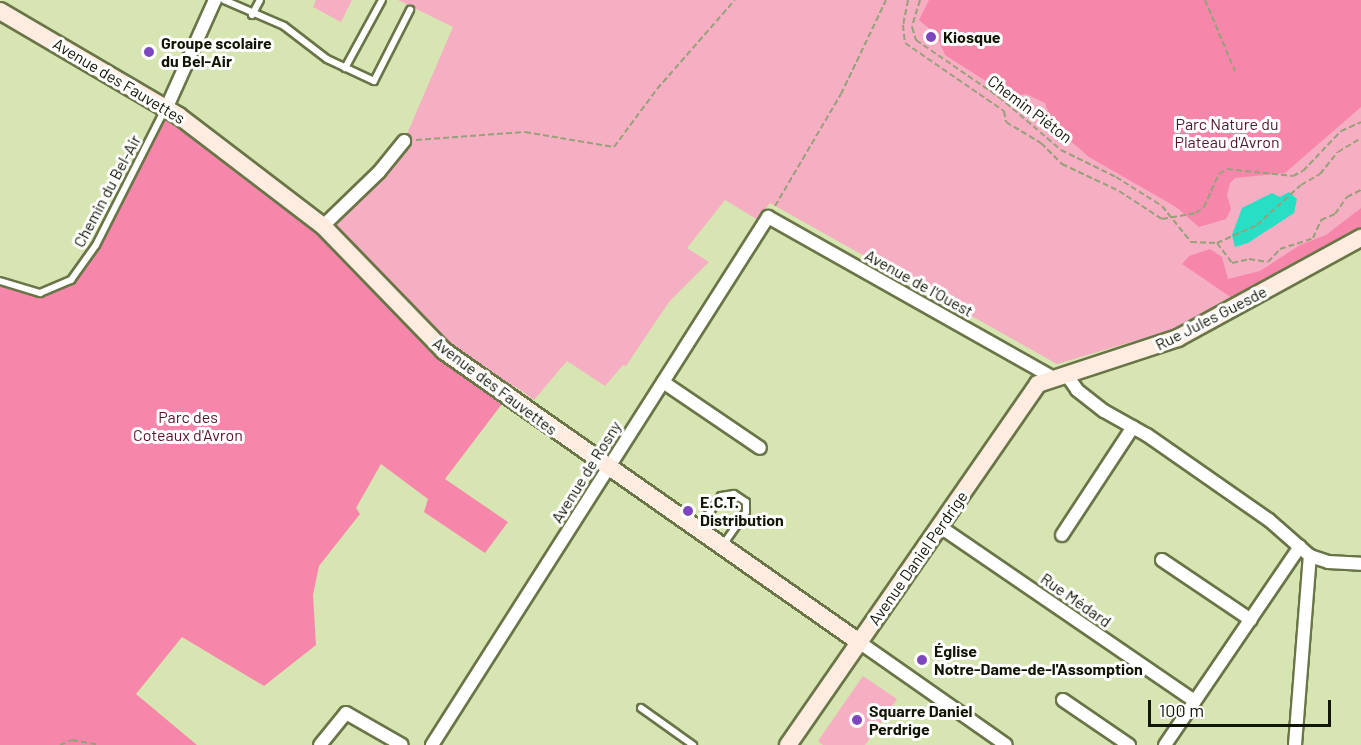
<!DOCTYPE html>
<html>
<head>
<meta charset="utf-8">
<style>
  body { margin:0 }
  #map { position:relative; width:1361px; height:745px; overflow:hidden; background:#d7e5b3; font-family:Barlow,sans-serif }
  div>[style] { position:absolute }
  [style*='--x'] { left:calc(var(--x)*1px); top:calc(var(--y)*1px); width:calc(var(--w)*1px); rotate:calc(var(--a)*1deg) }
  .green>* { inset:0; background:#f5aec2 }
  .forest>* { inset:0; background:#f687aa }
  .water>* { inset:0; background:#28dec5 }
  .path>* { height:2px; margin-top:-1px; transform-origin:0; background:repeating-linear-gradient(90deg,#96a179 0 6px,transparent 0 9px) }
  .roads { filter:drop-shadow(2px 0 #697547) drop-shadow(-2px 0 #697547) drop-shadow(0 2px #697547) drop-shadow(0 -2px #697547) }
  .lane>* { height:6px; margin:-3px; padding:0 3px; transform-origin:3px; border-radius:3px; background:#fff }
  .street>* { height:12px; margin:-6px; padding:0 6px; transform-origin:6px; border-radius:6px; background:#fff }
  .secondary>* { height:16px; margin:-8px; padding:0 8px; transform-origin:8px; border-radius:8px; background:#fdecdf }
  .dots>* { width:16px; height:16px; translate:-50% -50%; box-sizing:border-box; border:3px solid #fff; border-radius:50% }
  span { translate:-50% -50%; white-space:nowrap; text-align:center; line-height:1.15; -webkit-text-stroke:6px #fff; paint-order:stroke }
  .poi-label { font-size:16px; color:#111604; font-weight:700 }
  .left { translate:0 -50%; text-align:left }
  .street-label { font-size:16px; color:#111604 }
  .park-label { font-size:16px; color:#58142f }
  .scale { position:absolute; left:1148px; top:700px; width:183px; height:27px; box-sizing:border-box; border:3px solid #111604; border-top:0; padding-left:8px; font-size:18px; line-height:21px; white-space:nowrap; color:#111604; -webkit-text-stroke:4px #fff; paint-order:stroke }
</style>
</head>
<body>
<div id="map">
  <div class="green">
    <div style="clip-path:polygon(316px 0,352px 0,341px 22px,313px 7px)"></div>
    <div style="clip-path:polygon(398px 0,1361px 0,1361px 228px,1175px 329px,1057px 364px,770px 203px,758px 220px,725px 200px,687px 248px,709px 262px,669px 302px,626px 366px,623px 365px,605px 386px,567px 361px,534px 400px,515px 386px,508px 396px,444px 351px,323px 226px,404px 141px,453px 27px)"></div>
    <div style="clip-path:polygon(863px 676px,897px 699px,865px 745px,823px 745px,818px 741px)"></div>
  </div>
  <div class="forest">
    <div style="clip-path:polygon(929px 0,1361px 0,1361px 107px,1285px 173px,1235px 178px,1230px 183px,1227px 195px,1231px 209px,1226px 219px,1199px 227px,1176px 207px,1089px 157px,1053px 126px,1045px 103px,1026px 94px,1011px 97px,945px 55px,936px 34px,919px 20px)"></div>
    <div style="clip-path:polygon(166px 109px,323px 226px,444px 351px,508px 396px,445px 479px,508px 522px,485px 553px,424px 512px,428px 499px,381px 464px,356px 508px,360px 514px,319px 566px,313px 595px,316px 645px,264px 686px,182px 637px,136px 694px,197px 745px,0 745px,0 281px,40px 293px,71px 280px)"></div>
    <div style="clip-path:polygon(1361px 208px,1361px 228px,1232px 298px,1182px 264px,1189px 256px,1210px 249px,1222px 257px,1228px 279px,1260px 271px,1300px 245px,1326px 235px)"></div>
  </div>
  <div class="water">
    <div style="clip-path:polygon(1289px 192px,1297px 199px,1294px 213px,1248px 243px,1235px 247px,1232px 235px,1242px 208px,1272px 193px,1280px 197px)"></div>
  </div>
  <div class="path">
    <div style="--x:908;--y:0;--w:25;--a:101"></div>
    <div style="--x:903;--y:25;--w:18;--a:84"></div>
    <div style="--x:905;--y:43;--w:120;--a:34.5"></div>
    <div style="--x:1004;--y:111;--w:11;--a:80"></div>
    <div style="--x:1006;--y:122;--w:41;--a:31"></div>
    <div style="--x:1041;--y:143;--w:30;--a:45"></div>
    <div style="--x:1062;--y:164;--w:63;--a:25.3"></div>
    <div style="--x:1119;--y:191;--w:51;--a:33.1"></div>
    <div style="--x:1162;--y:219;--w:35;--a:-10"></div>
    <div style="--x:1196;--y:213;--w:10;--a:-37"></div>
    <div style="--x:1204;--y:207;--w:36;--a:-66"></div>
    <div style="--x:1219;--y:174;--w:9;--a:-32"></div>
    <div style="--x:1227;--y:169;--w:66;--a:6.1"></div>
    <div style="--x:1293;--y:176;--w:11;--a:-27"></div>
    <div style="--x:1303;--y:171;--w:55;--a:-46.5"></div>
    <div style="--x:1341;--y:131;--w:22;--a:-24"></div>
    <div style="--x:920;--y:0;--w:28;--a:107"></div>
    <div style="--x:912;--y:27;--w:14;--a:73"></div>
    <div style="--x:916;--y:40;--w:101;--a:34.5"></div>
    <div style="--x:999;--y:97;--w:82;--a:40.5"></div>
    <div style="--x:1061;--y:150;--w:61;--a:26.1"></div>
    <div style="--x:1116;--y:177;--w:54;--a:32.2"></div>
    <div style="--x:1162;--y:206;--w:46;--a:51.1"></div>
    <div style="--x:1191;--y:242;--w:26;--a:2"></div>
    <div style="--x:1217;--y:243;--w:44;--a:-24.2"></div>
    <div style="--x:1257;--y:225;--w:59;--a:-42.3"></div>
    <div style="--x:1301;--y:185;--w:22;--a:-30"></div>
    <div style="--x:1320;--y:174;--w:28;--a:-51"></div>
    <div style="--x:1338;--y:152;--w:27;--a:-31"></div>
    <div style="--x:1205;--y:0;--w:77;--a:67.1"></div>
    <div style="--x:416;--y:140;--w:109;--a:-4.2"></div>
    <div style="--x:525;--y:132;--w:90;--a:9.6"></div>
    <div style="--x:614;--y:147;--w:72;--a:-53.4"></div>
    <div style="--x:657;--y:89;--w:118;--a:-48.8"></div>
    <div style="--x:775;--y:206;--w:130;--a:-59.5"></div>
    <div style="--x:841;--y:94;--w:104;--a:-64.4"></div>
    <div style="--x:1217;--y:243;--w:25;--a:53"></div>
    <div style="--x:1232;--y:263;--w:17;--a:-13"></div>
    <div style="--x:1249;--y:259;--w:19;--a:9"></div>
    <div style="--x:1268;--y:262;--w:18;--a:-47"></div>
    <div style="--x:1280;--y:249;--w:35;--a:-18"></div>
    <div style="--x:1313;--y:238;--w:20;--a:-66"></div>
    <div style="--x:1321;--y:220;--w:15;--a:-23"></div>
    <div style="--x:1335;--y:214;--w:21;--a:-55"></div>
    <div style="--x:1347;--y:197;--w:16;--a:-27"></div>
    <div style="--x:60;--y:745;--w:13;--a:-23"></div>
    <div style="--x:72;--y:740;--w:27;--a:10"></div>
  </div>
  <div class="roads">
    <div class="lane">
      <div style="--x:224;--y:0;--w:65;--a:23.4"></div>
      <div style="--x:284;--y:26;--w:54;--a:37.5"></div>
      <div style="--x:327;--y:59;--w:52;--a:25.1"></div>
      <div style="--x:374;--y:81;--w:80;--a:-63.1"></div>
      <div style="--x:252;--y:15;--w:17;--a:-62"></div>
      <div style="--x:345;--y:68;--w:77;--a:-61.4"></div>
      <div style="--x:0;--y:281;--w:42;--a:16.7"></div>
      <div style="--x:40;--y:293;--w:34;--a:-23"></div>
      <div style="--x:71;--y:280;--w:43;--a:-54.5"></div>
      <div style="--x:96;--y:245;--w:153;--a:-63.1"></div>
      <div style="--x:698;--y:529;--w:40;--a:-55.1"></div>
      <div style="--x:721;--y:496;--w:13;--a:-9"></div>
      <div style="--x:734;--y:494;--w:14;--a:34"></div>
      <div style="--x:746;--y:502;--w:10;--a:90"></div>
      <div style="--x:746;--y:512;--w:40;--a:124.9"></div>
      <div style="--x:641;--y:708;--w:64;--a:35.4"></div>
    </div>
    <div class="street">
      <div style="--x:166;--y:109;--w:120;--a:-65.8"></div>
      <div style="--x:323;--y:226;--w:78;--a:-44"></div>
      <div style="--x:379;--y:172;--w:40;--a:-51"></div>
      <div style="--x:1066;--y:374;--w:19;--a:55"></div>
      <div style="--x:1077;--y:390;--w:34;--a:38"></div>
      <div style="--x:1104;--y:411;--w:49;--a:29.2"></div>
      <div style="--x:1147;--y:435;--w:149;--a:34.9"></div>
      <div style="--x:1269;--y:520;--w:55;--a:41.3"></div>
      <div style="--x:1310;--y:556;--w:19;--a:18"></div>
      <div style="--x:1328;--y:562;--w:33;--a:3"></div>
      <div style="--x:663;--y:382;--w:117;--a:34.2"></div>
      <div style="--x:939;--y:526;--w:310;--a:34.4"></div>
      <div style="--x:1062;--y:535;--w:129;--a:-56.7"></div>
      <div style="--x:1162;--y:560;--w:107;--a:34"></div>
      <div style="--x:859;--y:642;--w:179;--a:35"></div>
      <div style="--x:1063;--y:700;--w:80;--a:34.3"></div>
      <div style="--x:320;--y:745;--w:41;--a:-50.9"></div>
      <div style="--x:346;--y:713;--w:64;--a:29.7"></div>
      <div style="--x:432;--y:745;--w:626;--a:-57.53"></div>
      <div style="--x:768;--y:217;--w:328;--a:29.4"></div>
      <div style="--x:1165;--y:745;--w:240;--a:-55.8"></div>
      <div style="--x:1295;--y:745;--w:190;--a:-85.5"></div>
    </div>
    <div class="secondary">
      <div style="--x:0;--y:11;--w:208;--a:30.4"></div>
      <div style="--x:179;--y:116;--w:181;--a:37.4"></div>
      <div style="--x:323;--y:226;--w:174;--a:45.9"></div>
      <div style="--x:444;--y:351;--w:507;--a:35.04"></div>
      <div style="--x:788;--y:745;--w:439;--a:-55.3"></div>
      <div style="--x:1038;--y:384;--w:147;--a:-18.2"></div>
      <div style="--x:1178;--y:338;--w:209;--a:-28.7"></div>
    </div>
  </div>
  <div class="dots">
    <div style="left:931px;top:37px;background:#7d48bf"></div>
    <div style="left:149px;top:52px;background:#7d48bf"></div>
    <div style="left:688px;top:511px;background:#7d48bf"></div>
    <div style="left:922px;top:660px;background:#7d48bf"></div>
    <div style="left:857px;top:720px;background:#7d48bf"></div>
  </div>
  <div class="poi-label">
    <span class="left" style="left:943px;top:37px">Kiosque</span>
    <span class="left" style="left:161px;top:52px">Groupe scolaire<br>du Bel-Air</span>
    <span class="left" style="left:700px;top:511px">E.C.T.<br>Distribution</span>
    <span class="left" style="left:934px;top:660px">Église<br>Notre-Dame-de-l'Assomption</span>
    <span class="left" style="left:869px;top:720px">Squarre Daniel<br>Perdrige</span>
  </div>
  <div class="street-label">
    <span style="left:119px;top:81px;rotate:31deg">Avenue des Fauvettes</span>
    <span style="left:1030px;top:109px;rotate:37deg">Chemin Piéton</span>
    <span style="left:107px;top:191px;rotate:-62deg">Chemin du Bel-Air</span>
    <span style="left:919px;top:283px;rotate:29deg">Avenue de l'Ouest</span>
    <span style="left:1211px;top:318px;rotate:-27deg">Rue Jules Guesde</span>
    <span style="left:495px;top:386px;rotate:37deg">Avenue des Fauvettes</span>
    <span style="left:586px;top:472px;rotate:-58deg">Avenue de Rosny</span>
    <span style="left:918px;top:558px;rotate:-55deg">Avenue Daniel Perdrige</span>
    <span style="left:1076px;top:600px;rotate:35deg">Rue Médard</span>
  </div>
  <div class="park-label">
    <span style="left:1227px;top:133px">Parc Nature du<br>Plateau d'Avron</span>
    <span style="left:188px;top:426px">Parc des<br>Coteaux d'Avron</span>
  </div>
  <div class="scale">100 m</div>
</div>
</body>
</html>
